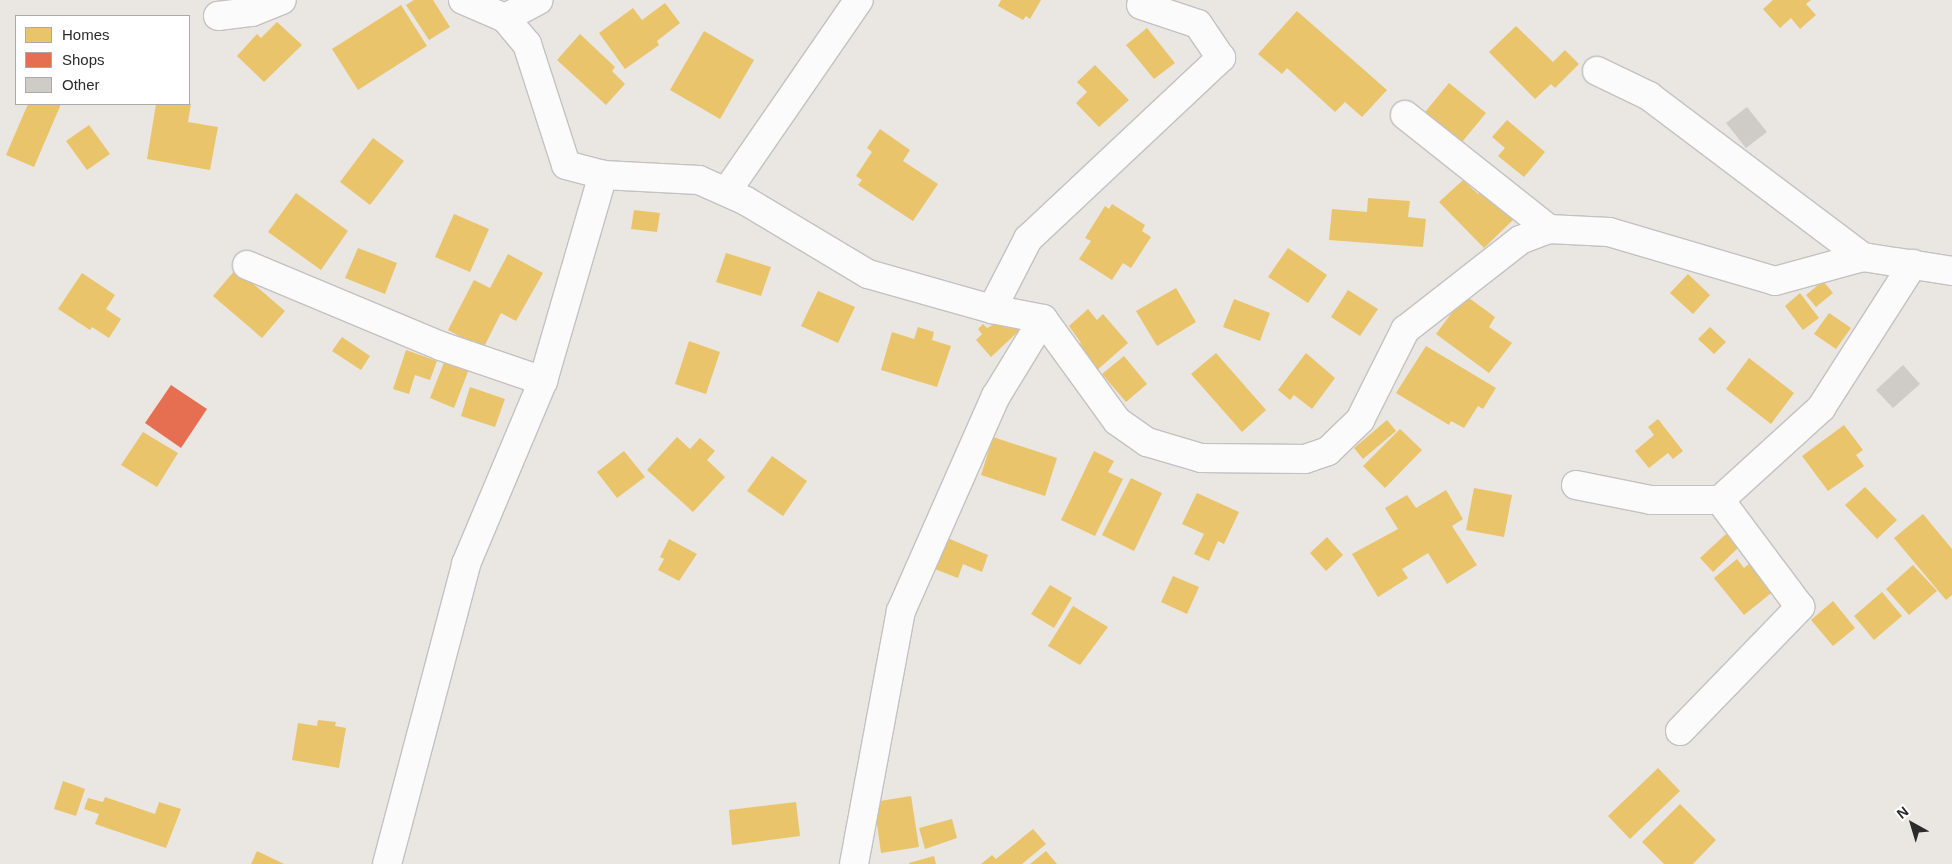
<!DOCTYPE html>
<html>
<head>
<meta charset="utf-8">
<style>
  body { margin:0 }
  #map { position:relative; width:1952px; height:864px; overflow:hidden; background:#eae6e2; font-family:Arial,sans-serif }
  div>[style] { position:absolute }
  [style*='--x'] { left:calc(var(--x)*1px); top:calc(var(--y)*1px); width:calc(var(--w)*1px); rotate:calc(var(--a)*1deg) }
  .homes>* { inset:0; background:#e9c46a }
  .shops>* { inset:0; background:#e76f51 }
  .building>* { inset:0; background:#cfccc8 }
  .roads { filter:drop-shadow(1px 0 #c3c2c2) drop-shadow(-1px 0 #c3c2c2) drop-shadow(0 1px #c3c2c2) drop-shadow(0 -1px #c3c2c2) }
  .minor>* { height:28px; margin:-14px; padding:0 14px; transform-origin:14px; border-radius:14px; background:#fcfbfb }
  span { translate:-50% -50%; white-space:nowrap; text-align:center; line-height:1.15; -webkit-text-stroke:5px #fff; paint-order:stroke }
  .legend { position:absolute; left:15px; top:15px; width:175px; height:90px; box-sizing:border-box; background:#fff; border:1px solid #aaa; margin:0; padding:6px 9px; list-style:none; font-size:15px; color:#2b2b2b }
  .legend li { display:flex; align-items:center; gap:10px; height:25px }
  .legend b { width:25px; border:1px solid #aaa }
  .north { position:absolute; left:1887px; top:799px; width:50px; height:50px; -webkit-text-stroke:4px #fff; paint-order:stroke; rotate:321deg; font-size:14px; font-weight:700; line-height:20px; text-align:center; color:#2b2b2b }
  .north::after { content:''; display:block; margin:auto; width:18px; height:22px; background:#2b2b2b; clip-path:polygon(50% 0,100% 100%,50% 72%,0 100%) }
</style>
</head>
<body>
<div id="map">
  <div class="homes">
    <div style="clip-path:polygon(414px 0,433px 0,450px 27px,429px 40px,406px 5px)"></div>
    <div style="clip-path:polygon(1001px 0,1041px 0,1030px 19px,1026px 16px,1023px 20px,998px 6px)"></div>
    <div style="clip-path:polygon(1773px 0,1811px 0,1806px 4px,1816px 15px,1800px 29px,1791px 18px,1780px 28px,1763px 9px)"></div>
    <div style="clip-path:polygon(665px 3px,680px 23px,657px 41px,659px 45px,625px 69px,599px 33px,633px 8px,642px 20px)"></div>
    <div style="clip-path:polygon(401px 5px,427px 46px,358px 90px,332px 49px)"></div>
    <div style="clip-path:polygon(1297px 11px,1387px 90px,1362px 117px,1345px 102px,1335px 112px,1287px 68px,1282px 74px,1258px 54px)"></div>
    <div style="clip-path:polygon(277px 22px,302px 45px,264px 82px,237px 56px,257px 34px,261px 38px)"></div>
    <div style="clip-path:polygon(1516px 26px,1553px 62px,1565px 50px,1579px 64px,1555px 88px,1551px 84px,1535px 99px,1489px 52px)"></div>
    <div style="clip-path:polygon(1147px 28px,1175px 63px,1154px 79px,1126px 45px)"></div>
    <div style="clip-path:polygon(704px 31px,754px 60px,720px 119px,670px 90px)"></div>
    <div style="clip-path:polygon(580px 34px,615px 67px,612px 71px,625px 84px,606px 105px,557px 60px)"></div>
    <div style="clip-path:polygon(1095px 65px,1129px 100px,1099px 127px,1076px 103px,1087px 92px,1077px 82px)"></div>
    <div style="clip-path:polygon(1449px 83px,1486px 113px,1458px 147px,1421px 117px)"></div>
    <div style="clip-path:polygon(28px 104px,61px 104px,34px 167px,6px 155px)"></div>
    <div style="clip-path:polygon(156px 104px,191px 104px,188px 122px,218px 127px,210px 170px,147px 159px)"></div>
    <div style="clip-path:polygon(1507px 120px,1545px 152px,1524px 177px,1498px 156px,1505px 148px,1492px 137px)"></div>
    <div style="clip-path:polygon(89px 125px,110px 154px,87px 170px,66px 141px)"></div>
    <div style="clip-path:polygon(880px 129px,910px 150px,903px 161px,938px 184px,913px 221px,858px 185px,862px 180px,856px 176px,872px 152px,867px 148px)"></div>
    <div style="clip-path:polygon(373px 138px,404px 161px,370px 205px,340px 182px)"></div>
    <div style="clip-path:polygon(1463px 180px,1478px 194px,1484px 188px,1514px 219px,1484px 248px,1439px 202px)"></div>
    <div style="clip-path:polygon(296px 193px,348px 231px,321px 270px,268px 232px)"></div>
    <div style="clip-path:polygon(1368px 198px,1410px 201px,1408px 217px,1426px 219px,1423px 247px,1329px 240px,1332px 209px,1367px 212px)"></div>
    <div style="clip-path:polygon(1112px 204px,1145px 225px,1142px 231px,1151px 237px,1131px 268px,1123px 263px,1112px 280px,1079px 259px,1091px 241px,1085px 238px,1105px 206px,1109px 209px)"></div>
    <div style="clip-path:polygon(634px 210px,660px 213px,657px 232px,631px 229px)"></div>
    <div style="clip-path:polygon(454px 214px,489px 229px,470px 272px,435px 257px)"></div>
    <div style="clip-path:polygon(358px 248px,397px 263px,385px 294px,345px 278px)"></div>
    <div style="clip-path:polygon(1288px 248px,1327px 275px,1308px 303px,1268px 277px)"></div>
    <div style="clip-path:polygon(726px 253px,771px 267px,761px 296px,716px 282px)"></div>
    <div style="clip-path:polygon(508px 254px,543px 273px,516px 321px,501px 313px,483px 349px,448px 330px,474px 280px,490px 288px)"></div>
    <div style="clip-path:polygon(236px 269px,285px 311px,262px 338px,213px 296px)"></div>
    <div style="clip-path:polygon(82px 273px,115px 295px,106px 309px,121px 319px,109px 338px,92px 327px,90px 330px,58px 309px)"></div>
    <div style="clip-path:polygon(1688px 274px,1710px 295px,1693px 314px,1670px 293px)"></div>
    <div style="clip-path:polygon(1823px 281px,1833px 293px,1816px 307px,1806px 295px)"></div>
    <div style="clip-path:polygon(1176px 288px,1196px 322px,1157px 346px,1136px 311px)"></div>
    <div style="clip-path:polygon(1348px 290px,1378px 309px,1360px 336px,1331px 317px)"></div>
    <div style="clip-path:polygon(818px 291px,855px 307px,838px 343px,801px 326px)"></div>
    <div style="clip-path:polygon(1800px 293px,1819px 318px,1803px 330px,1785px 306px)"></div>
    <div style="clip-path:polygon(1465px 295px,1495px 317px,1489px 327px,1512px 343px,1489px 373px,1436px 334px)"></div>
    <div style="clip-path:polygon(1234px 299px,1270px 313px,1260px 341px,1223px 327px)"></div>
    <div style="clip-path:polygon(1088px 309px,1097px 320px,1103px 314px,1128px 343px,1096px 371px,1075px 347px,1081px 343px,1069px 326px)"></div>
    <div style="clip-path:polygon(1829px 313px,1851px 328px,1836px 349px,1814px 334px)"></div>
    <div style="clip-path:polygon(1008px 316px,1020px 330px,991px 357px,976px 340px,982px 334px,978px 329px,983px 324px,987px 328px)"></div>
    <div style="clip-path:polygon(918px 327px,934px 332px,932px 340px,951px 346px,937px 387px,881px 370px,892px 332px,914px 339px)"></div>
    <div style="clip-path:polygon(1710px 327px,1726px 342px,1714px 354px,1698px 339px)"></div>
    <div style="clip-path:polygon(342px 337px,370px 356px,361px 370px,332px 351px)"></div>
    <div style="clip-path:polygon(689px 341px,720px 352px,706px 394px,675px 384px)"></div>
    <div style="clip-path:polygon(1426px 346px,1496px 388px,1483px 409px,1478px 406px,1464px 428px,1451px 421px,1449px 425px,1396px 393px)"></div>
    <div style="clip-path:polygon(406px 350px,437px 361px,430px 380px,415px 375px,409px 394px,393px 389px)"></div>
    <div style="clip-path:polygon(1216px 353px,1266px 410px,1242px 432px,1191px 374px)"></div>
    <div style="clip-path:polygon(1306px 353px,1335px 378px,1312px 409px,1294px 395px,1290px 400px,1278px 390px)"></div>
    <div style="clip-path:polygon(1124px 356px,1147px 384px,1126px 402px,1102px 374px)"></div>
    <div style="clip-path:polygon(1749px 358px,1794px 393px,1771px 424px,1726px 389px)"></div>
    <div style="clip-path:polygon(445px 360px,469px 369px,454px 408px,430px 398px)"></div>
    <div style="clip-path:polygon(470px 387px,505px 399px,495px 427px,461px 416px)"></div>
    <div style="clip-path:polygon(1658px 419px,1683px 451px,1673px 459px,1668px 453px,1649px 468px,1635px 451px,1654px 435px,1648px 427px)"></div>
    <div style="clip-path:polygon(1387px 420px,1396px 431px,1363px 459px,1354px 448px)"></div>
    <div style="clip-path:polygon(1844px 425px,1863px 450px,1856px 455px,1864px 466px,1828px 491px,1802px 456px)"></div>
    <div style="clip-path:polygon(1400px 429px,1422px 450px,1385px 488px,1363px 466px)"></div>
    <div style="clip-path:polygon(143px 432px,178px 453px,157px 487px,121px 465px)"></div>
    <div style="clip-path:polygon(677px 437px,690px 449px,700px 438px,715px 451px,707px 460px,725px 477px,693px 512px,647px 470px)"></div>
    <div style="clip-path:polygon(993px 437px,1057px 458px,1045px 496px,981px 475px)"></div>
    <div style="clip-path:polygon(624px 451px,645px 477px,617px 498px,597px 472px)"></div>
    <div style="clip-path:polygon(1094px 451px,1114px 461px,1108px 472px,1123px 479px,1095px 536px,1061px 520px)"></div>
    <div style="clip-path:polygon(772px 456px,807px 481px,783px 516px,747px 491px)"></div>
    <div style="clip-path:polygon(1131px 478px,1162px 493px,1134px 551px,1102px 535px)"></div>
    <div style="clip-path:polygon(1865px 487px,1897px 520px,1877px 539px,1845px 505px)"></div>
    <div style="clip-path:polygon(1474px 488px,1512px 495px,1504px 537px,1466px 530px)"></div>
    <div style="clip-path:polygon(1446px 490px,1463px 519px,1452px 526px,1477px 565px,1447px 584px,1428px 553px,1402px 569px,1408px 578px,1378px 597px,1352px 554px,1398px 529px,1385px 508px,1407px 495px,1416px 508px)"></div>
    <div style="clip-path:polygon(1197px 493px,1239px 512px,1224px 544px,1218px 541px,1209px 561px,1194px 554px,1204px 534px,1182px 524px)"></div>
    <div style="clip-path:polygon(1923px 514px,1952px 549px,1952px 595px,1946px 600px,1894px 538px)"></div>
    <div style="clip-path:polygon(1726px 534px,1739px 547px,1713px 572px,1700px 558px)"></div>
    <div style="clip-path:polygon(945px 537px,988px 555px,982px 572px,963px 564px,958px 578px,932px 568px)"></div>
    <div style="clip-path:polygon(1327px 537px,1343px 555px,1326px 571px,1310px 553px)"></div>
    <div style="clip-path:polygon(669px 539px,697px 554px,679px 581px,658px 570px,664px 559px,660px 557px)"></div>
    <div style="clip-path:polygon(1737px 559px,1744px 568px,1751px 562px,1775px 590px,1744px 615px,1714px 578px)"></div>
    <div style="clip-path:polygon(1913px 565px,1937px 591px,1909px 615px,1886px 589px)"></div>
    <div style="clip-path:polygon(1173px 576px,1199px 587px,1187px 614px,1161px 602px)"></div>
    <div style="clip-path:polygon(1050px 585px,1072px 598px,1054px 628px,1031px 614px)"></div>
    <div style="clip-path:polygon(1882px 592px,1902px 616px,1874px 640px,1854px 616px)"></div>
    <div style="clip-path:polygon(1833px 601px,1855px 628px,1833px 646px,1811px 620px)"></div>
    <div style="clip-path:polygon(1073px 606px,1108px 627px,1080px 665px,1048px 646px)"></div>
    <div style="clip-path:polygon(318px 720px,336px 722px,335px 726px,346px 728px,339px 768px,292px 760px,298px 723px,317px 726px)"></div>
    <div style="clip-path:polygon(1658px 768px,1680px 791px,1630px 839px,1608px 816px)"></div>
    <div style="clip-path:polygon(63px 781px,85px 789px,76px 816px,54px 809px)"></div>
    <div style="clip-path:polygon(911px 796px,919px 847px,881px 853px,874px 802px)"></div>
    <div style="clip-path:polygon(105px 797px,155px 814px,159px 802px,181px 809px,166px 848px,95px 824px,99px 814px,84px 809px,88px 798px,103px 802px)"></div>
    <div style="clip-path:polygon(796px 802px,800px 836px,732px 845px,729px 810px)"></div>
    <div style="clip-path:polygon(1680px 804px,1716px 840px,1693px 864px,1664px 864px,1642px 842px)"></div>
    <div style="clip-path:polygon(952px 819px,957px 838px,925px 849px,919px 828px)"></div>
    <div style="clip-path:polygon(1033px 829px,1046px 844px,1022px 864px,981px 864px,992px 855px,996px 859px)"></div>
    <div style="clip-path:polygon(257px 851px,284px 864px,251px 864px)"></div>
    <div style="clip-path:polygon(1046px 851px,1057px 864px,1030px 864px)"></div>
    <div style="clip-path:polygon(934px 856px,936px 864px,909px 864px,909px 863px)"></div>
  </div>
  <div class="shops">
    <div style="clip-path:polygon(171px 385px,207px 409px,181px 448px,145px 423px)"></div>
  </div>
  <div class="building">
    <div style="clip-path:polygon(1747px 107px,1767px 132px,1746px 148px,1726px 123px)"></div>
    <div style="clip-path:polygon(1903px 365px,1920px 384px,1893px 408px,1876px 390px)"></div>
  </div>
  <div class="roads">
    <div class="minor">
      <div style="--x:463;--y:0;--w:46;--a:23.2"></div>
      <div style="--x:505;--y:18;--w:34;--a:50"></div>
      <div style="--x:527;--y:44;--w:127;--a:72.1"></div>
      <div style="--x:566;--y:165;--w:38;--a:15"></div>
      <div style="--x:603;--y:175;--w:96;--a:3"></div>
      <div style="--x:699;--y:180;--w:51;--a:24.1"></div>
      <div style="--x:746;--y:201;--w:142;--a:30.9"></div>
      <div style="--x:868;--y:274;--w:129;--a:15.8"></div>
      <div style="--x:992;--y:309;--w:52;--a:11.1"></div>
      <div style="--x:1043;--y:319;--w:126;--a:54"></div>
      <div style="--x:1117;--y:421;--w:37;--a:35"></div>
      <div style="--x:1147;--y:442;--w:56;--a:16.5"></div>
      <div style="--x:1201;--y:458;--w:104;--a:0.6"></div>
      <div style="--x:1305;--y:459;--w:24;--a:-19"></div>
      <div style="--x:1328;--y:451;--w:45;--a:-44.1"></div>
      <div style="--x:1360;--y:420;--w:101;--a:-63.4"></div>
      <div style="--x:1405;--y:330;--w:146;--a:-38"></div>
      <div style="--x:1520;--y:240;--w:31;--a:-21"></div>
      <div style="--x:1549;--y:229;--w:60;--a:2.9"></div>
      <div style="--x:1609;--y:232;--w:173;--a:16.4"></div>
      <div style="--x:1775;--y:281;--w:91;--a:-15.3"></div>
      <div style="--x:1863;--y:257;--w:90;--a:8.9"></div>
      <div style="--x:218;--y:16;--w:34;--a:-7"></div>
      <div style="--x:252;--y:12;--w:32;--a:-22"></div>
      <div style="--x:505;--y:18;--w:38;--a:-28"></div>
      <div style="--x:1597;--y:71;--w:58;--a:25.7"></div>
      <div style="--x:1649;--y:96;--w:268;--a:37"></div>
      <div style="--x:1405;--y:115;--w:184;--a:38.4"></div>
      <div style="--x:727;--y:191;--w:232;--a:-55.4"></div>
      <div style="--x:247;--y:265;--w:210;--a:22.7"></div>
      <div style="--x:441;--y:346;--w:108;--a:18.9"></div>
      <div style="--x:992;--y:309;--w:79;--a:-62.8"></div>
      <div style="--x:1028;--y:239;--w:265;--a:-43.2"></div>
      <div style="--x:1221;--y:58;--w:41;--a:-124.1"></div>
      <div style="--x:1198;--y:24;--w:60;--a:-161.6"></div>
      <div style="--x:1576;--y:485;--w:76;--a:11.3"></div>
      <div style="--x:1651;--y:500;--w:69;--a:0"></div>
      <div style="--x:1720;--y:500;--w:137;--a:-42.3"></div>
      <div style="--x:1821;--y:408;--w:171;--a:-57.4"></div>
      <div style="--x:1680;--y:731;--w:173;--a:-45.9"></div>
      <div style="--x:1800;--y:607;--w:134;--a:-126.8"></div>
      <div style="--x:387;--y:864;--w:310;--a:-75.2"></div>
      <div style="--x:466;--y:564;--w:199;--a:-67.2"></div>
      <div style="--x:543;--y:381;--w:215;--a:-73.8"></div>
      <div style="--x:854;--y:864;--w:257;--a:-79.5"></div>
      <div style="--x:901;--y:611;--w:235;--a:-66.2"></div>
      <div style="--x:996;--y:396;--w:90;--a:-58.6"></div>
    </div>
  </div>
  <ul class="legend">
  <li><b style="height:14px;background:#e9c46a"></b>Homes</li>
  <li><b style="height:14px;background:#e76f51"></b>Shops</li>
  <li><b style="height:14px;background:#cfccc8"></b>Other</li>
  </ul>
  <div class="north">N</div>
</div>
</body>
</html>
